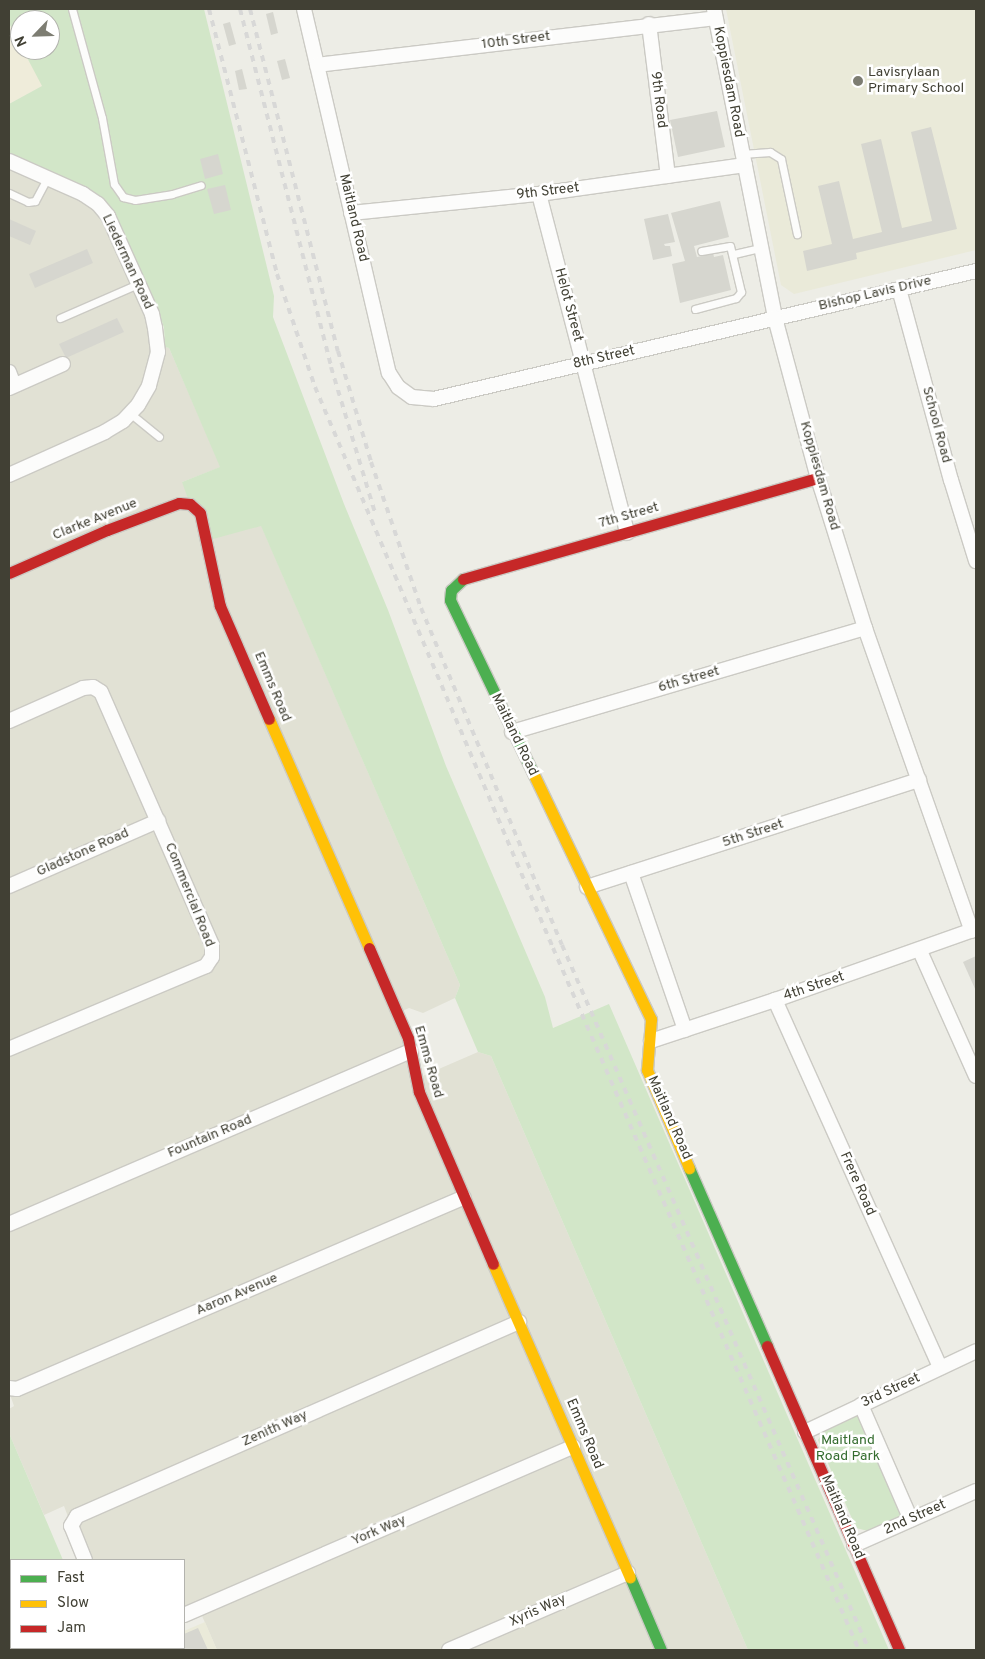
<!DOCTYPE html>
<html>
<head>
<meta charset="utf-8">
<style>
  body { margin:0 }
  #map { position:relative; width:985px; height:1659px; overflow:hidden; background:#edede6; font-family:Overpass,sans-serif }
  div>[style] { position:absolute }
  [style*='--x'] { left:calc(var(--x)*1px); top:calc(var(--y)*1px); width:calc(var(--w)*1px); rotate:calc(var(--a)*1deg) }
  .residential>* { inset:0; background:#e1e1d4 }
  .commercial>* { inset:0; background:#efecda }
  .education>* { inset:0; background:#eaead9 }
  .green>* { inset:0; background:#d2e6c8 }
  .building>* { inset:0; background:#d6d6cf }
  .roads { filter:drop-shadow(1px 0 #cbcac4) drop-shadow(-1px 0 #cbcac4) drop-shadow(0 1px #cbcac4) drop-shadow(0 -1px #cbcac4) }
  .lane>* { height:7px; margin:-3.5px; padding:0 3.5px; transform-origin:3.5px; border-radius:3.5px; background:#fcfcfb }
  .street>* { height:14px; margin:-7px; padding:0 7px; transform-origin:7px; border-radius:7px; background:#fcfcfb }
  .fast>* { height:11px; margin:-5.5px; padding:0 5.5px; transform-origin:5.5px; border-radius:5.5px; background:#4caf50 }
  .slow>* { height:11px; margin:-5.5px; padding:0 5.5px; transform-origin:5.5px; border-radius:5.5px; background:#ffc107 }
  .jam>* { height:11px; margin:-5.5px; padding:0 5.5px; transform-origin:5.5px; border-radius:5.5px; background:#c62828 }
  .rail>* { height:4px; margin-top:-2px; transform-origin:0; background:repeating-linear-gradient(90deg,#d8d8d7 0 6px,transparent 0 12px) }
  .dots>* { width:14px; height:14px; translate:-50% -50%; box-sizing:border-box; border:2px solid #fff; border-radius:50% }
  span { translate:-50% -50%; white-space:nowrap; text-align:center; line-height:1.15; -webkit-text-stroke:5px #fff; paint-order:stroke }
  .street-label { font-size:14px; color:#414034 }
  .poi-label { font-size:14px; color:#414034 }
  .left { translate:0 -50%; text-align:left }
  .park-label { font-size:14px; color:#346c2e }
  .frame { position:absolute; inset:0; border:10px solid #414034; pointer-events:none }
  .legend { position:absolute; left:10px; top:1559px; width:175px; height:90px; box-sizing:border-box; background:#fff; border:1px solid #b3b3ae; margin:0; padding:6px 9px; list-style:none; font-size:15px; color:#414034 }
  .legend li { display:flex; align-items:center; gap:10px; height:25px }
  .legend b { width:25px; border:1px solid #b3b3ae }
  .north { position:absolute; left:10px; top:10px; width:50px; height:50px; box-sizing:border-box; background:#fff; border:1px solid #b3b3ae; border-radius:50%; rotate:246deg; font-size:14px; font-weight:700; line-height:20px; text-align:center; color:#414034 }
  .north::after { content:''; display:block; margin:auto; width:18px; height:22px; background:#7d7d72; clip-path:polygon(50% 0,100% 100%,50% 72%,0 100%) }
</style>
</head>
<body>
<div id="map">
  <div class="residential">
    <div style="clip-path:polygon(9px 161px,97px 203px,158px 345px,169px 348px,221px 467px,182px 482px,261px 525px,460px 985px,455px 998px,423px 1013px,409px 1008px,397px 1013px,418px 1078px,478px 1052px,491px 1056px,748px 1650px,217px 1650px,199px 1609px,184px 1616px,184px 1560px,84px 1560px,64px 1506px,44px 1515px,9px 1433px,9px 1409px,14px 1406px,9px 1392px)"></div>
  </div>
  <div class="commercial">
    <div style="clip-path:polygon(9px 23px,20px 44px,20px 50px,23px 50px,43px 86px,9px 104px)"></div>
  </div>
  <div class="education">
    <div style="clip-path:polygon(726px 9px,976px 9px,976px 250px,794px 294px,781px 285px)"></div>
    <div style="clip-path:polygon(205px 1622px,217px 1650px,139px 1650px,145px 1648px,184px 1648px,184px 1631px)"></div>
  </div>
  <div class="green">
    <div style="clip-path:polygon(9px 9px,204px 9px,274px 296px,273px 317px,344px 504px,388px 610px,446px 766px,545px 997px,553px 1028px,609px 1004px,889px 1650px,748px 1650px,491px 1056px,478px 1052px,455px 998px,460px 985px,261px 526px,213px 539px,187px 496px,182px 482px,220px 467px,169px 348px,165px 347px,164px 328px,159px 312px,117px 217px,107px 203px,91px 190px,9px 154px,9px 104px,42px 86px,23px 50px,50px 50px,50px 20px,20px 20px,20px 44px,9px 23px)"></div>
    <div style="clip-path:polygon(857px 1414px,861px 1415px,903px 1515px,868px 1531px,856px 1528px,818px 1440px,825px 1429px)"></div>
    <div style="clip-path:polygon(9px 1433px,63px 1560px,11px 1560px,11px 1648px,90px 1648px,90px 1650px,9px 1650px)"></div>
  </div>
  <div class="building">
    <div style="clip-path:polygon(273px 12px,278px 33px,271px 35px,266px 14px)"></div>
    <div style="clip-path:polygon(230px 22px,236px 44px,229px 46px,223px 24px)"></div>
    <div style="clip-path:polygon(285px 59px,290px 78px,282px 80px,277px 61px)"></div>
    <div style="clip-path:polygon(242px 69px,247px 89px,239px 90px,235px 71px)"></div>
    <div style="clip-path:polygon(717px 111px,725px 147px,678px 157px,670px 120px)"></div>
    <div style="clip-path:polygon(931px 127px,957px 229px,856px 253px,857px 259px,807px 271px,803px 251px,832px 244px,818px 186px,839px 181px,853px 239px,882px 232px,861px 144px,881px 139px,902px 228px,932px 221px,911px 132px)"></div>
    <div style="clip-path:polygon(218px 154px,223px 174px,205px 179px,200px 159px)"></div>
    <div style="clip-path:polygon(225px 185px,231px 210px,214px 214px,207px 189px)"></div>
    <div style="clip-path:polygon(720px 201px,729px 237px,694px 246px,697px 257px,713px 253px,714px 257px,723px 255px,731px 290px,680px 303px,672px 264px,685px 261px,671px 213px)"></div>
    <div style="clip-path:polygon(668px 214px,675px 242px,664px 244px,665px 246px,670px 246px,672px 256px,653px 260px,644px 219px)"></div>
    <div style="clip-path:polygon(9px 219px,36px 231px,30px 245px,9px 236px)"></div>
    <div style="clip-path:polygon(87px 249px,93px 263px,35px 288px,29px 274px)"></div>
    <div style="clip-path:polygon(117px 318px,124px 332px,66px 358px,59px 344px)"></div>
    <div style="clip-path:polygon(976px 956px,976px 991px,963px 962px)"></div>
    <div style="clip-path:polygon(198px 1628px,208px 1650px,155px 1650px,160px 1648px,184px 1648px,184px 1634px)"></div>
  </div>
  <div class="roads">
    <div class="lane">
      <div style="--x:72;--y:9;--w:113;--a:74.6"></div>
      <div style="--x:102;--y:118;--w:67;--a:79.7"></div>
      <div style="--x:114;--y:184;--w:16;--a:55"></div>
      <div style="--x:123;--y:197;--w:12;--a:14"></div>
      <div style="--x:135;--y:200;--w:37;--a:-9"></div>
      <div style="--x:172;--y:194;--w:30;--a:-17"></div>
      <div style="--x:742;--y:154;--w:28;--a:-4"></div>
      <div style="--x:770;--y:152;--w:13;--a:32"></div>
      <div style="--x:781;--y:159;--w:77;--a:78"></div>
      <div style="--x:9;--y:193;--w:21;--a:25"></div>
      <div style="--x:28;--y:202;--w:7;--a:-8"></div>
      <div style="--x:35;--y:201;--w:26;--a:-62"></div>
      <div style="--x:734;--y:254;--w:28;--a:-13"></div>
      <div style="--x:695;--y:309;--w:42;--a:-15"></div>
      <div style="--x:736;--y:298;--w:8;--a:-50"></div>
      <div style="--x:741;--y:292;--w:47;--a:-103.4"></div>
      <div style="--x:730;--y:246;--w:29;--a:170"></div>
      <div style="--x:60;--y:318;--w:85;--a:-23.6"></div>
      <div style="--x:131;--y:414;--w:36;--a:39"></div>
    </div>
    <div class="street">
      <div style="--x:304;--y:9;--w:374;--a:76.9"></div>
      <div style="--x:389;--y:373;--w:17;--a:57"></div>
      <div style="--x:398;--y:387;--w:17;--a:36"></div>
      <div style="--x:412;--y:397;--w:22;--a:5"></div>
      <div style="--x:434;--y:399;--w:557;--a:-13.29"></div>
      <div style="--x:714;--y:9;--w:315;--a:78.8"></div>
      <div style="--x:775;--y:318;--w:166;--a:75"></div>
      <div style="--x:818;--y:478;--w:157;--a:72.6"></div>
      <div style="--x:865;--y:628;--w:321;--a:70.6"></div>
      <div style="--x:649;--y:24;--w:153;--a:82.9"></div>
      <div style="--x:317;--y:65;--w:401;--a:-6.7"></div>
      <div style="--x:9;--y:161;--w:81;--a:24"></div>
      <div style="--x:83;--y:194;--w:18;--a:34"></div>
      <div style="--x:98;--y:204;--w:16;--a:50"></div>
      <div style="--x:108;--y:216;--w:107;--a:65.8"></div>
      <div style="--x:152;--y:314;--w:14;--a:78"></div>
      <div style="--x:155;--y:328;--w:24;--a:83"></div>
      <div style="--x:158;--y:352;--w:35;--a:105"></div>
      <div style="--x:149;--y:386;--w:22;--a:120"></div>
      <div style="--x:138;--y:405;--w:22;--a:133"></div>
      <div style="--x:123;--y:421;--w:21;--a:149"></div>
      <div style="--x:105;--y:432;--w:105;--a:155.9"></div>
      <div style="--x:539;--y:194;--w:350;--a:75.4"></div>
      <div style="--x:351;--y:213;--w:189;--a:-5.8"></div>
      <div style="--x:539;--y:194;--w:208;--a:-8"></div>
      <div style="--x:899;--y:289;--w:198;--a:74.8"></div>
      <div style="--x:951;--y:480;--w:85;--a:72.8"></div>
      <div style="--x:9;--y:372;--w:14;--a:69"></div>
      <div style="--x:9;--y:388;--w:59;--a:-24"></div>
      <div style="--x:9;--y:721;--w:81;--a:-24"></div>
      <div style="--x:83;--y:688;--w:10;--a:-6"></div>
      <div style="--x:93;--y:687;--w:9;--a:32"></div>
      <div style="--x:101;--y:692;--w:276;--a:66.3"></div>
      <div style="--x:212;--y:945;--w:12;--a:90"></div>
      <div style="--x:212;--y:957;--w:11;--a:124"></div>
      <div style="--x:206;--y:966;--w:214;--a:157.2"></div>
      <div style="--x:512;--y:732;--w:368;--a:-16.4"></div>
      <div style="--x:631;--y:873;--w:166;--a:71"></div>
      <div style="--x:9;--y:886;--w:163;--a:-23.6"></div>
      <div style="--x:587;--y:887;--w:349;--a:-17.9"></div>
      <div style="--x:920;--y:951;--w:137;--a:65.9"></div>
      <div style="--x:775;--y:1000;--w:403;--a:65.8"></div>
      <div style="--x:651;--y:1041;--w:131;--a:-18.3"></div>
      <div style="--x:775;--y:1000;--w:213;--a:-19.5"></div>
      <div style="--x:9;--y:1224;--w:438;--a:-23.3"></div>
      <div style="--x:9;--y:1388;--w:8;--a:7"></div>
      <div style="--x:17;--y:1389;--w:486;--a:-23.2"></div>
      <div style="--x:861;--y:1405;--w:125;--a:66.5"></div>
      <div style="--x:805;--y:1432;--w:189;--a:-25.3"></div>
      <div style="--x:854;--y:1545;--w:133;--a:-23.9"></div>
      <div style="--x:85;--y:1560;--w:37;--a:-112"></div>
      <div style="--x:71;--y:1526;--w:12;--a:-59"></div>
      <div style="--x:77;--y:1516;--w:483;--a:-23.7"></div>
      <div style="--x:184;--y:1615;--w:424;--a:-23.4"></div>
      <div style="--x:449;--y:1650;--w:195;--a:-23.3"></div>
    </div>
    <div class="fast">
      <div style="--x:463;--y:579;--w:16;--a:137"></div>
      <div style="--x:451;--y:590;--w:10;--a:96"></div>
      <div style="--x:450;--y:600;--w:194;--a:64.4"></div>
      <div style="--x:689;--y:1168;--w:194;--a:66.3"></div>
      <div style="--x:630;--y:1577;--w:79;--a:67"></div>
    </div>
    <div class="slow">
      <div style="--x:269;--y:719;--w:250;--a:66.4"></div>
      <div style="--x:534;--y:775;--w:271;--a:64.4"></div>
      <div style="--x:651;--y:1019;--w:51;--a:94.5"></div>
      <div style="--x:647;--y:1070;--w:107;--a:66.8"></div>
      <div style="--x:493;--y:1264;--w:342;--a:66.4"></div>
    </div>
    <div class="jam">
      <div style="--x:9;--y:573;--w:107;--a:-23.7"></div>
      <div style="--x:107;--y:530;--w:77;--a:-20.6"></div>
      <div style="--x:179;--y:503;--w:11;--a:5"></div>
      <div style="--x:190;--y:504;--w:13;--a:42"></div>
      <div style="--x:200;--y:513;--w:95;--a:77.9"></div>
      <div style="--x:220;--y:606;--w:123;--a:66.6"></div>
      <div style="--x:463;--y:579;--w:369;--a:-15.9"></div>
      <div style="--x:369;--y:948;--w:98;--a:66.6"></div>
      <div style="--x:408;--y:1038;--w:55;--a:78.5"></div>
      <div style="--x:419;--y:1092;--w:187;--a:66.7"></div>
      <div style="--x:767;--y:1346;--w:331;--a:66.5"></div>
    </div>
  </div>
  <div class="rail">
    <div style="--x:209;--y:9;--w:274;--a:75.6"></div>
    <div style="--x:277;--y:274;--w:119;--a:71.4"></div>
    <div style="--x:315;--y:387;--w:609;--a:67.01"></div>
    <div style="--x:553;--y:948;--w:766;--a:66.45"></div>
    <div style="--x:240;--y:9;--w:369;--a:75.7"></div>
    <div style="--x:331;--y:367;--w:152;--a:73.2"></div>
    <div style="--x:250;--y:9;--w:353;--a:75.6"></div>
    <div style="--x:338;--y:351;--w:116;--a:73.4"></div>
    <div style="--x:371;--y:462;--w:154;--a:71.1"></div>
    <div style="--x:421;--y:608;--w:365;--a:67.3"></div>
    <div style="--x:562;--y:945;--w:769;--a:66.47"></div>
  </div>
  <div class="dots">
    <div style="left:858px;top:81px;background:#7d7d72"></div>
  </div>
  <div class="street-label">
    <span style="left:516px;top:41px;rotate:-7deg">10th Street</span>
    <span style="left:728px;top:82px;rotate:79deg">Koppiesdam Road</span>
    <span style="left:658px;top:100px;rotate:83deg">9th Road</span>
    <span style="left:548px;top:192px;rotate:-7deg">9th Street</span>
    <span style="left:353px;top:218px;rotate:77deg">Maitland Road</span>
    <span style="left:127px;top:262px;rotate:65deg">Liederman Road</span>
    <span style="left:875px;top:294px;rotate:-13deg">Bishop Lavis Drive</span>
    <span style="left:568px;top:305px;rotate:75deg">Helot Street</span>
    <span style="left:604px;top:358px;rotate:-13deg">8th Street</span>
    <span style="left:936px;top:425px;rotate:75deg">School Road</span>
    <span style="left:819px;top:476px;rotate:74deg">Koppiesdam Road</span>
    <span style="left:629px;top:516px;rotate:-16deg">7th Street</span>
    <span style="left:95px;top:520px;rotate:-22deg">Clarke Avenue</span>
    <span style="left:689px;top:680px;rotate:-16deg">6th Street</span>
    <span style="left:272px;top:687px;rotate:67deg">Emms Road</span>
    <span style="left:514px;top:735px;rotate:64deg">Maitland Road</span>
    <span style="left:753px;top:834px;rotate:-18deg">5th Street</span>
    <span style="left:83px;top:853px;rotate:-24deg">Gladstone Road</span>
    <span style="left:189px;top:895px;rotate:68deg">Commercial Road</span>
    <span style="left:814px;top:987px;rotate:-19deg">4th Street</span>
    <span style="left:428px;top:1062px;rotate:74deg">Emms Road</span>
    <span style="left:669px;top:1118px;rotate:66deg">Maitland Road</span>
    <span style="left:210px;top:1137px;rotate:-23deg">Fountain Road</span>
    <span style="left:857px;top:1184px;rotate:66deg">Frere Road</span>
    <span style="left:237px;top:1295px;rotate:-23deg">Aaron Avenue</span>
    <span style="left:891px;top:1391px;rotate:-25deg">3rd Street</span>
    <span style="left:275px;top:1429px;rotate:-24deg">Zenith Way</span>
    <span style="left:584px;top:1434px;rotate:67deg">Emms Road</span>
    <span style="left:842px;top:1517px;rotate:67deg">Maitland Road</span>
    <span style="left:915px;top:1518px;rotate:-24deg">2nd Street</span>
    <span style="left:379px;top:1531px;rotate:-23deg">York Way</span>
    <span style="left:538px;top:1611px;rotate:-24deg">Xyris Way</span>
  </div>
  <div class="poi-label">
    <span class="left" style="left:868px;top:81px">Lavisrylaan<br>Primary School</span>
  </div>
  <div class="park-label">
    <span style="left:848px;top:1449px">Maitland<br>Road Park</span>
  </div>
  <div class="frame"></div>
  <ul class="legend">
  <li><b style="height:6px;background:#4caf50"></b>Fast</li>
  <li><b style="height:6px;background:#ffc107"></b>Slow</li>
  <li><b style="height:6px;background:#c62828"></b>Jam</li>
  </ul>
  <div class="north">N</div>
</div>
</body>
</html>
